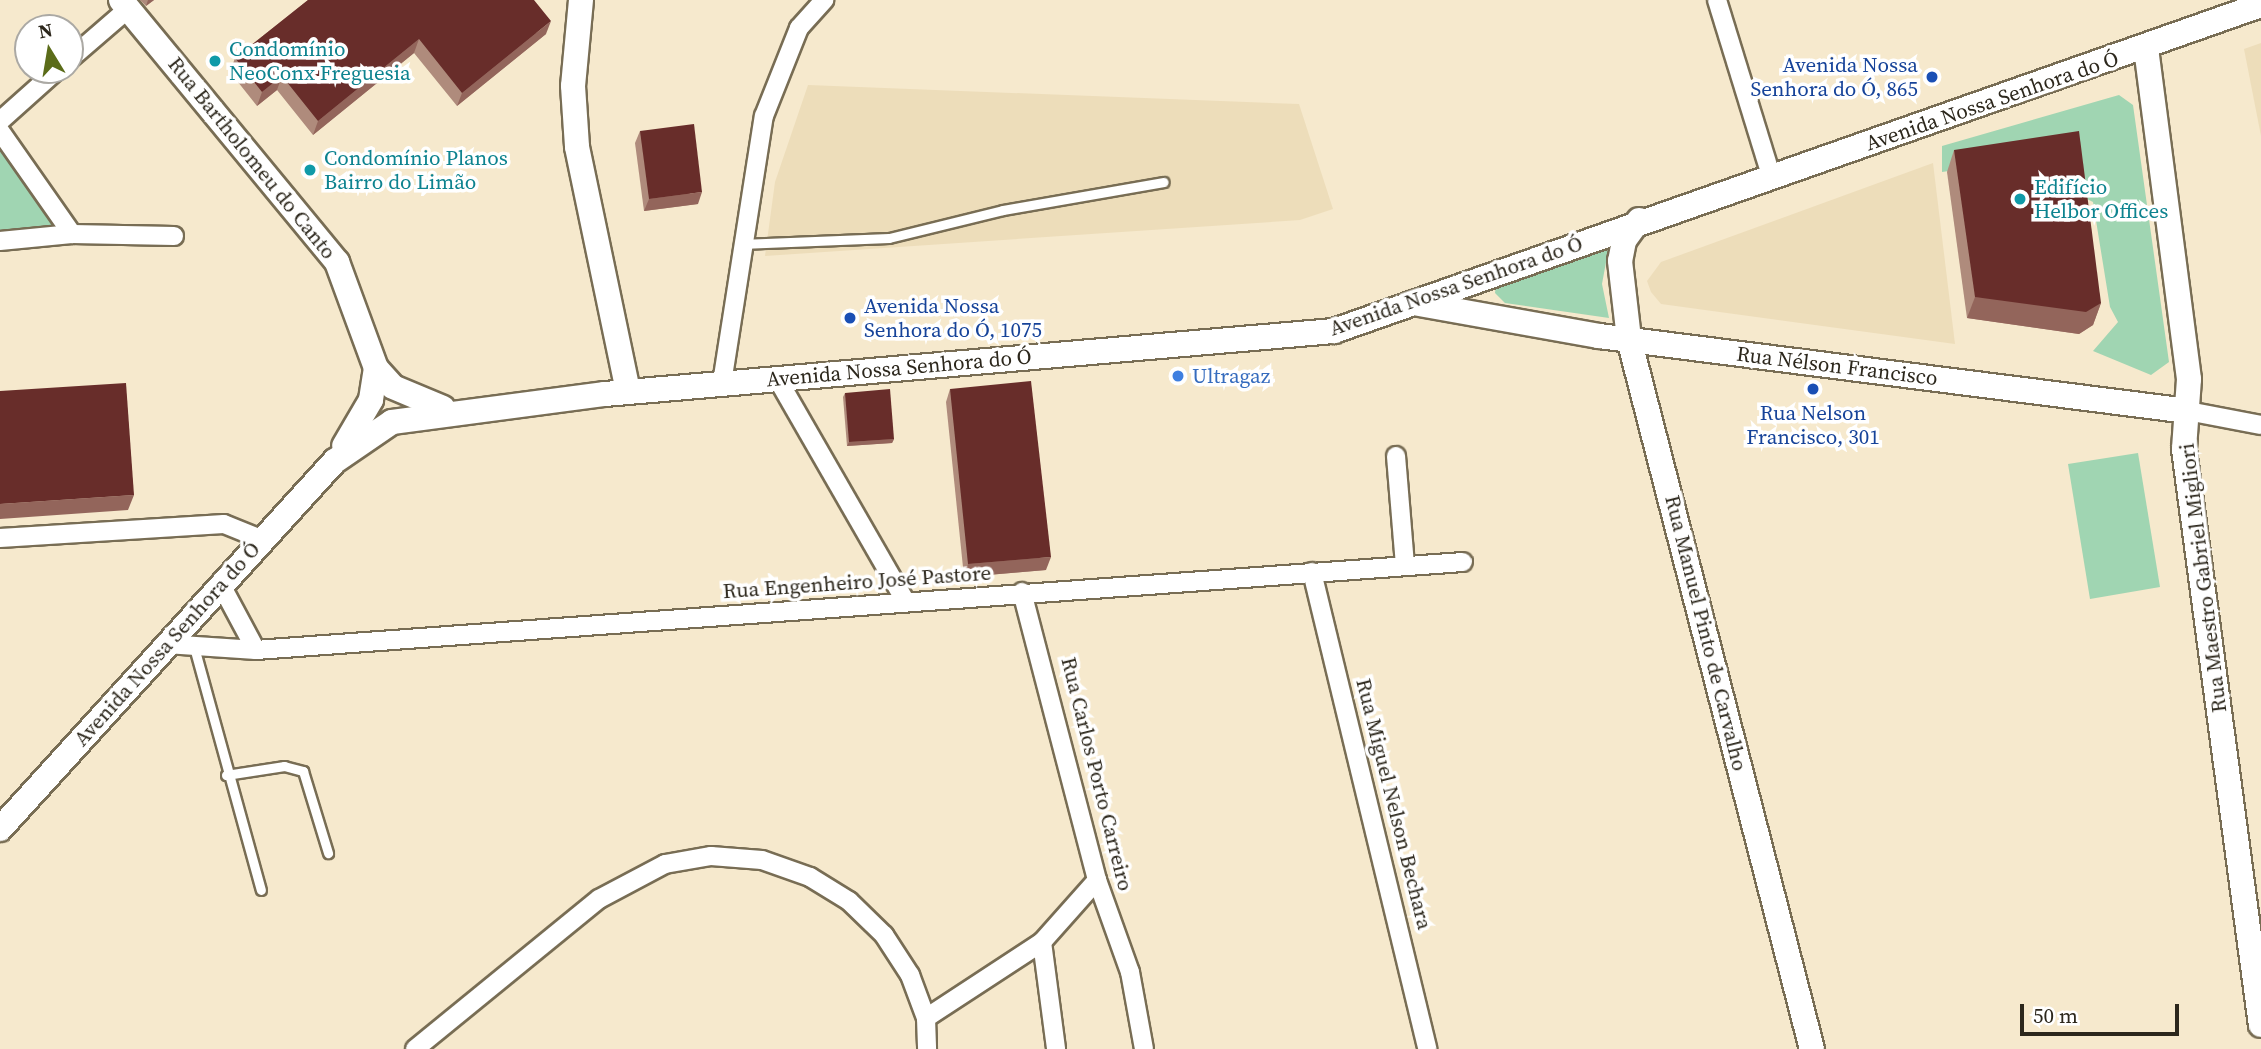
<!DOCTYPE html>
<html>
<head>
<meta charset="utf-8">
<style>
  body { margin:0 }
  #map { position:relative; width:2261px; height:1049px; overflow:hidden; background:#f6e9cd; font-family:"Source Serif 4",serif }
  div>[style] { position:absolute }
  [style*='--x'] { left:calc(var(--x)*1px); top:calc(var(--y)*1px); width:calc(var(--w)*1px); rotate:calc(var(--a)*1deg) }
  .built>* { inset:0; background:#edddba }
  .green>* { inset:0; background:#a0d5b2 }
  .roads { filter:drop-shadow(2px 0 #786d54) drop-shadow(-2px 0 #786d54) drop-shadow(0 2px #786d54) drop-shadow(0 -2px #786d54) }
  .lane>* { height:9px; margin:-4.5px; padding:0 4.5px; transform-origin:4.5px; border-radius:4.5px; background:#fff }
  .street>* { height:18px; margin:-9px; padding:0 9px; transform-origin:9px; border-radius:9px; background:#fff }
  .secondary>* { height:24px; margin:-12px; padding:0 12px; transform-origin:12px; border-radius:12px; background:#fff }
  .wall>* { inset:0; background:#af8b7c }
  .shaded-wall>* { inset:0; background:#93655b }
  .building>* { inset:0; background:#682d2a }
  .dots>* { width:19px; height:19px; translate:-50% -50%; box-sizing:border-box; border:4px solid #fff; border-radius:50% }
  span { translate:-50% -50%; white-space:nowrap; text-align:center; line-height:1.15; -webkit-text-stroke:7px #fff; paint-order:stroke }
  .culture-label { font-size:21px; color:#0d838f }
  .left { translate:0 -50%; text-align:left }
  .transit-label { font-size:21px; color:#164399 }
  .right { translate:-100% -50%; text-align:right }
  .street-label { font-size:21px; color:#2c271c }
  .shop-label { font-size:21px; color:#366cbe }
  .north { position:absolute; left:14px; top:14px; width:70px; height:70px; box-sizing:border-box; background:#fff; border:2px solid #aba9a4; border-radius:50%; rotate:349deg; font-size:19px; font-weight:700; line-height:28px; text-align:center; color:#2c271c }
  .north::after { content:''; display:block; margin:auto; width:24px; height:32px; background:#5b6c19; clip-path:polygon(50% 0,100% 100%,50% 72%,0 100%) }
  .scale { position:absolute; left:2020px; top:1004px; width:159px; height:32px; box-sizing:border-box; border:4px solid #2c271c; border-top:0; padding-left:9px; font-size:21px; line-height:24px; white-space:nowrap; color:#2c271c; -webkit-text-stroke:5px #fff; paint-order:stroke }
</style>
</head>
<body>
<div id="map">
  <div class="built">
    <div style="clip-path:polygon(2261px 43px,2261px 136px,2244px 49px)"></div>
    <div style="clip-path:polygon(808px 85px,1299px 104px,1333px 209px,1300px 220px,765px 256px,775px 182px)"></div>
    <div style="clip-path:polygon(1933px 163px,1955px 344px,1661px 304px,1651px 292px,1647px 281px,1661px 262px)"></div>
  </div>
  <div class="green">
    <div style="clip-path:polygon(2119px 95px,2133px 105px,2169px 362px,2151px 375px,2093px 351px,2118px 322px,2110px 307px,2093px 202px,2077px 194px,2071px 153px,1942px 172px,1942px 146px)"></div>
    <div style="clip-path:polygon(0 146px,58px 228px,0 234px)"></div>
    <div style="clip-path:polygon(1609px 246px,1602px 284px,1609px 318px,1505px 303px,1495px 293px,1496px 284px)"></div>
    <div style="clip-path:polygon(2138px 453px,2160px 587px,2090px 599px,2068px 464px)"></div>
  </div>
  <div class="roads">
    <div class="lane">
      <div style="--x:741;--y:244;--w:148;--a:-2.3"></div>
      <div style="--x:889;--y:238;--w:117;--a:-13.8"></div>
      <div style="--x:1003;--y:210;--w:163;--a:-9.9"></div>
      <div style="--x:194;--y:647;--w:252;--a:74.6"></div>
      <div style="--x:226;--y:775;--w:59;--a:-8.8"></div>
      <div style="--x:284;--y:766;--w:20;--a:15"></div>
      <div style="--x:303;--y:771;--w:86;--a:73"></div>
    </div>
    <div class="street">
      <div style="--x:1717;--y:0;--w:184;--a:72.9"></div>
      <div style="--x:70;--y:59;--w:77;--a:-40.8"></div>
      <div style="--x:0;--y:121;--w:76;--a:-41.8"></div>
      <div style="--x:0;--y:131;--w:126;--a:55"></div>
      <div style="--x:0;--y:241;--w:72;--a:-5.6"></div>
      <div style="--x:72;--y:234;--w:102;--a:1.1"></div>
      <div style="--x:777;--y:378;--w:257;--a:60.1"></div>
      <div style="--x:722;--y:383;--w:270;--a:-81.1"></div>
      <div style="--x:764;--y:116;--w:95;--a:-68.3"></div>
      <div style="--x:799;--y:28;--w:38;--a:-48"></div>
      <div style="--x:2188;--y:411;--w:74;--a:10.9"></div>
      <div style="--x:1396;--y:456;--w:109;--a:85.3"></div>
      <div style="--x:0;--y:538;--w:224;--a:-3.6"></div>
      <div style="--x:224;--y:524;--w:40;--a:22"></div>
      <div style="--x:1312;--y:572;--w:491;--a:76.4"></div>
      <div style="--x:220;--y:583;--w:76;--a:61.8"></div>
      <div style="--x:1022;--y:592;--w:298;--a:75.4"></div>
      <div style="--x:1097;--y:880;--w:98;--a:70.3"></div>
      <div style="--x:1130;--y:972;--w:78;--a:79.7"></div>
      <div style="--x:166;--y:644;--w:90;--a:3.8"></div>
      <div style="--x:256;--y:650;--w:1210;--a:-4.17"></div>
      <div style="--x:1042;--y:942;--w:108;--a:82.5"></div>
      <div style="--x:926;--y:1018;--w:139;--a:-33.2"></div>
      <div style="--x:1042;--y:942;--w:83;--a:-48.4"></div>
      <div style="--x:415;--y:1049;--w:237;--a:-39.2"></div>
      <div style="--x:599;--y:899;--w:75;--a:-27.9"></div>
      <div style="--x:665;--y:864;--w:47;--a:-9.9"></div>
      <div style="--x:711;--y:856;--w:51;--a:4.5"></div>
      <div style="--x:762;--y:860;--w:51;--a:19.5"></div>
      <div style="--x:810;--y:877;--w:46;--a:31.6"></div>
      <div style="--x:849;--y:901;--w:49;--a:44.2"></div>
      <div style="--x:884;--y:935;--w:48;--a:57"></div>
      <div style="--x:910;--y:975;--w:46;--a:69.6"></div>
      <div style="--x:926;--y:1018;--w:31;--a:88"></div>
    </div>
    <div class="secondary">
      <div style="--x:121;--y:0;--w:340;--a:50.5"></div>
      <div style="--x:337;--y:262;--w:113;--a:69.8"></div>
      <div style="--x:376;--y:368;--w:32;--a:99"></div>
      <div style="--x:371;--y:400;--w:53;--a:120.4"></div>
      <div style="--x:581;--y:0;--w:86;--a:95.3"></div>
      <div style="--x:573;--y:86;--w:61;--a:86.2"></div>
      <div style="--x:577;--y:147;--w:250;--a:78.2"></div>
      <div style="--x:2146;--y:48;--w:334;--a:82.6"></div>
      <div style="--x:2189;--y:379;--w:70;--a:94.1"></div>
      <div style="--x:2184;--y:449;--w:581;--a:82.39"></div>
      <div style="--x:1639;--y:220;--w:26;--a:126"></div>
      <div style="--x:1624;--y:241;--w:20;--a:101"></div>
      <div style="--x:1620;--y:261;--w:79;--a:83.4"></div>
      <div style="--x:1629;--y:339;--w:733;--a:75.55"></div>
      <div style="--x:1414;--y:303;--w:188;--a:10.1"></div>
      <div style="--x:1599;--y:336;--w:594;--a:7.26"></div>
      <div style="--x:376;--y:368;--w:25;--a:48"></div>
      <div style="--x:393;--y:387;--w:54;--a:22.8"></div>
      <div style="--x:0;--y:829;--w:498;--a:-47.7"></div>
      <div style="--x:335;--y:461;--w:69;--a:-34.4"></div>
      <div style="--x:392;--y:422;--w:215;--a:-7.5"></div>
      <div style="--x:605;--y:394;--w:732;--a:-4.94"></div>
      <div style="--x:1334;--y:331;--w:983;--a:-19.38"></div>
    </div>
  </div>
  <div class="wall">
    <div style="clip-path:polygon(140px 0,154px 0,146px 6px)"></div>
    <div style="clip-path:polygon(308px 0,546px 34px,457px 106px,414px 53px,313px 135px,277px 90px,257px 106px,230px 72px,235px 58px)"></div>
    <div style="clip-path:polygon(640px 131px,698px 204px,644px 211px,635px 143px)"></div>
    <div style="clip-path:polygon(1954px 150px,2101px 303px,2093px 325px,2079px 334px,1967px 318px,1947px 172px)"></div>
    <div style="clip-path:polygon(950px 389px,1046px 570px,964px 577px,946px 402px)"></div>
    <div style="clip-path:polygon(845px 393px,894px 439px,892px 443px,847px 446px,843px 397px)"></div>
  </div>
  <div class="shaded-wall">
    <div style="clip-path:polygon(148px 0,154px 0,146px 6px)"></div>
    <div style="clip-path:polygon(551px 21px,546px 34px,457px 106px,462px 93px)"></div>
    <div style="clip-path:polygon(419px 39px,414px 53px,313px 135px,318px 121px)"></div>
    <div style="clip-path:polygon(282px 76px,277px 90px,257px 106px,262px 92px)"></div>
    <div style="clip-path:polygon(702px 192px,698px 204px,644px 211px,649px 199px)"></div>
    <div style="clip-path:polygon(1975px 297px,2101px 303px,2093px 325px,2079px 334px,1967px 318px)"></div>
    <div style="clip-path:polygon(894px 439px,892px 443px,847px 446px,849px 442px)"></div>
    <div style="clip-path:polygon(134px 495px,128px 510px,0 519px,0 504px)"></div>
    <div style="clip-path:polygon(1051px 557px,1046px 570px,964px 577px,968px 564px)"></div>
  </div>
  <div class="building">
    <div style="clip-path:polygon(308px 0,534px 0,551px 21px,462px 93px,419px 39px,318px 121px,282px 76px,262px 92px,235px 58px)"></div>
    <div style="clip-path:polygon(694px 124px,702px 192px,649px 199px,640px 131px)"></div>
    <div style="clip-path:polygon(2079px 131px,2101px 303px,2086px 312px,1975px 297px,1954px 150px)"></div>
    <div style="clip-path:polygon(1031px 381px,1051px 557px,968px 564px,950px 389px)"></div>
    <div style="clip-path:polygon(126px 383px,134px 495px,0 504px,0 391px)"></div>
    <div style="clip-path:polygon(890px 389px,894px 439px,849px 442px,845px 393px)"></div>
  </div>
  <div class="dots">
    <div style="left:215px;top:61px;background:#0f9aa8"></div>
    <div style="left:1932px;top:77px;background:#1a4fb4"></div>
    <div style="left:310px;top:170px;background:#0f9aa8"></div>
    <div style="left:2020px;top:199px;background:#0f9aa8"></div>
    <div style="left:850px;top:318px;background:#1a4fb4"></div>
    <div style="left:1178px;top:376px;background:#3f7fe0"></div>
    <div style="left:1813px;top:389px;background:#1a4fb4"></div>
  </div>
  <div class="culture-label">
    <span class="left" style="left:229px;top:61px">Condomínio<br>NeoConx Freguesia</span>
    <span class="left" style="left:324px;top:170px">Condomínio Planos<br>Bairro do Limão</span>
    <span class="left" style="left:2034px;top:199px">Edifício<br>Helbor Offices</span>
  </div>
  <div class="transit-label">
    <span class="right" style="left:1918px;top:77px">Avenida Nossa<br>Senhora do Ó, 865</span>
    <span class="left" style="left:864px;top:318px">Avenida Nossa<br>Senhora do Ó, 1075</span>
    <span style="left:1813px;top:425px">Rua Nelson<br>Francisco, 301</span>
  </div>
  <div class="street-label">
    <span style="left:1992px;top:101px;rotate:-19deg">Avenida Nossa Senhora do Ó</span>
    <span style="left:252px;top:158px;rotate:51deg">Rua Bartholomeu do Canto</span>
    <span style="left:1456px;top:286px;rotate:-19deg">Avenida Nossa Senhora do Ó</span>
    <span style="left:1837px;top:366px;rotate:7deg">Rua Nélson Francisco</span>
    <span style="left:899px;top:368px;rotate:-5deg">Avenida Nossa Senhora do Ó</span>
    <span style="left:2203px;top:578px;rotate:-97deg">Rua Maestro Gabriel Migliori</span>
    <span style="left:857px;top:582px;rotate:-4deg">Rua Engenheiro José Pastore</span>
    <span style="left:1706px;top:633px;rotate:76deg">Rua Manuel Pinto de Carvalho</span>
    <span style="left:167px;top:644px;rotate:-48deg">Avenida Nossa Senhora do Ó</span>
    <span style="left:1097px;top:774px;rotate:76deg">Rua Carlos Porto Carreiro</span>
    <span style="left:1394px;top:804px;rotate:76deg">Rua Miguel Nelson Bechara</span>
  </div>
  <div class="shop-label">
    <span class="left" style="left:1192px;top:376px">Ultragaz</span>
  </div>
  <div class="north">N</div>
  <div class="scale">50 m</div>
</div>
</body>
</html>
